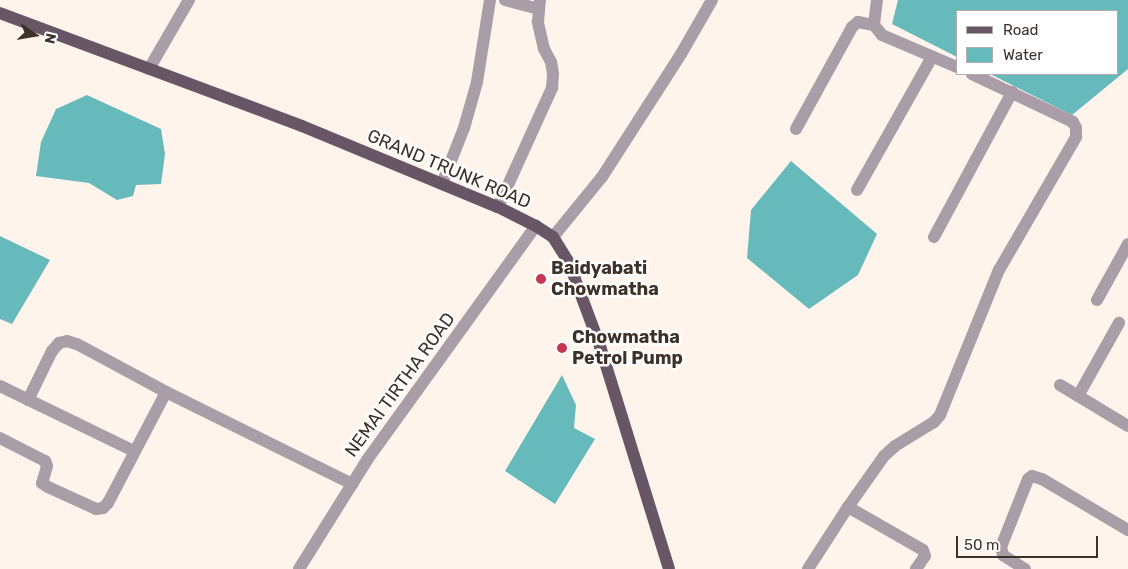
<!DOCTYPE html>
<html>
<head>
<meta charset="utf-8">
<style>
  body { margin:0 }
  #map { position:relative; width:1128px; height:569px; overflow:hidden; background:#fff4eb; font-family:Rubik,sans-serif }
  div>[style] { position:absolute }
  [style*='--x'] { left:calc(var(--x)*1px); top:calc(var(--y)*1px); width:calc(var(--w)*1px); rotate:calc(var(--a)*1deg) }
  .water>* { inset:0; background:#66babc }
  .minor>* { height:12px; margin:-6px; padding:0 6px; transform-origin:6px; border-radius:6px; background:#a99ea7 }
  .tertiary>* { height:12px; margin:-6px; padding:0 6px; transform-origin:6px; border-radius:6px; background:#a99ea7 }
  .primary>* { height:12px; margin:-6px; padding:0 6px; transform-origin:6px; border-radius:6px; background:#685667 }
  .dots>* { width:14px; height:14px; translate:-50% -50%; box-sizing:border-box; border:2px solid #fff; border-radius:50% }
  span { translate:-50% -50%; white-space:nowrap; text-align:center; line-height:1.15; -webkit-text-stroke:5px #fff; paint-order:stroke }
  .street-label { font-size:18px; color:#3d322a }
  .poi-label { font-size:18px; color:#3d322a; font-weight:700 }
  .left { translate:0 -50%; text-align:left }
  .legend { position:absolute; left:956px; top:10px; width:162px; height:65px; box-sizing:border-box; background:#fff; border:1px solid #b1adaa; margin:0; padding:6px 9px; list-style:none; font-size:15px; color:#3d322a }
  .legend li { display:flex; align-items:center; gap:10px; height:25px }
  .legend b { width:25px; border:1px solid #b1adaa }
  .north { position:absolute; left:10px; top:10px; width:50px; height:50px; -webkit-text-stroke:4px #fff; paint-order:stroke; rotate:103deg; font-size:14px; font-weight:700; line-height:20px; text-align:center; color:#3d322a }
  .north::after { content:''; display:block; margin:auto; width:18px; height:22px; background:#3d322a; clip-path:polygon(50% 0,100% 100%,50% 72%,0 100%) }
  .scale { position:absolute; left:956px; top:536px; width:142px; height:22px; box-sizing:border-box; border:2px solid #3d322a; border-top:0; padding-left:6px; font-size:15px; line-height:18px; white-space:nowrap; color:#3d322a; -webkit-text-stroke:4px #fff; paint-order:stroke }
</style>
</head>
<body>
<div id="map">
  <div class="water">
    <div style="clip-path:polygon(898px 0,1128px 0,1128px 69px,1072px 115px,990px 74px,1117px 74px,1117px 11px,957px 11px,957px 57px,892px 24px)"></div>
    <div style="clip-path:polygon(87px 95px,161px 129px,165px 154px,161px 184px,136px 185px,133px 196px,117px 200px,89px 183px,36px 176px,41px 142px,56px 109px)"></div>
    <div style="clip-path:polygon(791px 161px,877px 234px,858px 275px,809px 309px,747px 258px,751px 210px)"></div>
    <div style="clip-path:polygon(0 236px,50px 260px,12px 324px,0 319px)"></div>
    <div style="clip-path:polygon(562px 375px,576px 405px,574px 428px,595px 439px,555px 504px,505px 471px)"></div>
  </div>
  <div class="minor">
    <div style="--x:505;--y:0;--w:34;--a:15"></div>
    <div style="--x:877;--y:0;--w:25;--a:97"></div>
    <div style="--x:874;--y:25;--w:13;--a:51"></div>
    <div style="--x:882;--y:35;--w:82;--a:23.1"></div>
    <div style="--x:149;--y:69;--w:80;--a:-59.9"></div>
    <div style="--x:796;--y:129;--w:116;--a:-61.2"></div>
    <div style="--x:852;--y:27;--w:8;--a:-40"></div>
    <div style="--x:858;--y:22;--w:16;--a:11"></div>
    <div style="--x:442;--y:184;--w:60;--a:-68.6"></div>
    <div style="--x:464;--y:128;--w:48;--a:-74.2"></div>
    <div style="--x:477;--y:82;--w:83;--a:-81"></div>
    <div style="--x:857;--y:190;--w:153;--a:-60.6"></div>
    <div style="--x:498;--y:207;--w:131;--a:-65.6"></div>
    <div style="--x:552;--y:88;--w:14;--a:-86"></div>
    <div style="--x:553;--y:74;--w:12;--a:-99"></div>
    <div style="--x:551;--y:62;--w:15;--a:-118"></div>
    <div style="--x:544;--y:49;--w:28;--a:-103"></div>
    <div style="--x:538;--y:22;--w:22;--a:-85"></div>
    <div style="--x:934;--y:237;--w:165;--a:-61.7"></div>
    <div style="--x:1097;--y:300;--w:64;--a:-61"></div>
    <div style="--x:1060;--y:385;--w:79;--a:31.1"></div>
    <div style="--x:0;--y:386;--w:149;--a:25.9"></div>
    <div style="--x:1078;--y:396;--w:84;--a:-60.7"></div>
    <div style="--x:28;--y:400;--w:55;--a:-63.9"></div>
    <div style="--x:52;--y:351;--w:11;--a:-49"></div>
    <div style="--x:59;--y:343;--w:8;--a:-14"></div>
    <div style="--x:67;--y:341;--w:10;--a:17"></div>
    <div style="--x:77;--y:344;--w:101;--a:28.3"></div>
    <div style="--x:166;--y:392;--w:208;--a:26.3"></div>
    <div style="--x:0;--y:438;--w:51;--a:27.1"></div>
    <div style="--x:45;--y:461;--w:5;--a:68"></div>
    <div style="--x:47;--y:466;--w:18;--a:106"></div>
    <div style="--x:42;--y:483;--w:7;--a:34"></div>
    <div style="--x:48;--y:487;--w:53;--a:24.6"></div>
    <div style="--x:96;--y:509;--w:7;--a:-8"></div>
    <div style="--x:103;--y:508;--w:7;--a:-45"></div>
    <div style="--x:108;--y:503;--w:125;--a:-62.4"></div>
    <div style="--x:848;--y:507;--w:86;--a:29.8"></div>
    <div style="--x:923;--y:550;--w:6;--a:72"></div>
    <div style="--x:925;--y:556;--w:16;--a:125"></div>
    <div style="--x:808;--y:569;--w:74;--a:-57.2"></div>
    <div style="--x:848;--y:507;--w:62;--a:-54.8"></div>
    <div style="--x:884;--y:456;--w:15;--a:-42"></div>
    <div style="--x:895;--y:446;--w:46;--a:-31.6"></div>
    <div style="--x:934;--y:422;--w:9;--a:-49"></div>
    <div style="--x:940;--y:415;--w:157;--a:-67.9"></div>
    <div style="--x:999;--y:270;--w:154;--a:-59.9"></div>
    <div style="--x:1076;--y:137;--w:9;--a:-90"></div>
    <div style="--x:1076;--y:128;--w:7;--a:-117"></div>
    <div style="--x:1073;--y:122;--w:112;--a:-154.6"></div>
    <div style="--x:1025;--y:569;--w:26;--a:-148"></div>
    <div style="--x:1003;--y:555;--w:8;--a:-104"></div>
    <div style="--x:1001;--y:547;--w:73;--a:-68.3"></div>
    <div style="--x:1028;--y:479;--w:5;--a:-37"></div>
    <div style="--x:1032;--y:476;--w:10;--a:17"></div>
    <div style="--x:1042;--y:479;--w:100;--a:30.7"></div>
  </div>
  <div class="tertiary">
    <div style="--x:553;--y:237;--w:77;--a:-50.8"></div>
    <div style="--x:602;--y:177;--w:146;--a:-57.3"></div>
    <div style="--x:681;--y:54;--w:62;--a:-60.1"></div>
    <div style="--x:299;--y:569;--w:128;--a:-58"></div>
    <div style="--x:367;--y:460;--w:289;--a:-54.2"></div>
  </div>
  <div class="primary">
    <div style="--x:0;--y:13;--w:322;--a:20.5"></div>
    <div style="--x:302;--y:126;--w:212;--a:22.5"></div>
    <div style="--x:498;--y:207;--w:42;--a:26.6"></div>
    <div style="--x:536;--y:226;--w:20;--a:33"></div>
    <div style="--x:553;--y:237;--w:31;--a:58"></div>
    <div style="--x:569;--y:263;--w:89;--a:69.5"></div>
    <div style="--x:600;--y:346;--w:233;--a:72.8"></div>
  </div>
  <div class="dots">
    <div style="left:541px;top:279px;background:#c63552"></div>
    <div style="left:562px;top:348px;background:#c63552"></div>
  </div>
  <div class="street-label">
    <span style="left:449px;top:169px;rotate:23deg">GRAND TRUNK ROAD</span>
    <span style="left:400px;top:385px;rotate:-54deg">NEMAI TIRTHA ROAD</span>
  </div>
  <div class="poi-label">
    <span class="left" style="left:551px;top:279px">Baidyabati<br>Chowmatha</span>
    <span class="left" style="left:572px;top:348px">Chowmatha<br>Petrol Pump</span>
  </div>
  <ul class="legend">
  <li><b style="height:6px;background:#685667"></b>Road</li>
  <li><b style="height:14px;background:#66babc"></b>Water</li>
  </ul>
  <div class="north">N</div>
  <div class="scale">50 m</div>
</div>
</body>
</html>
